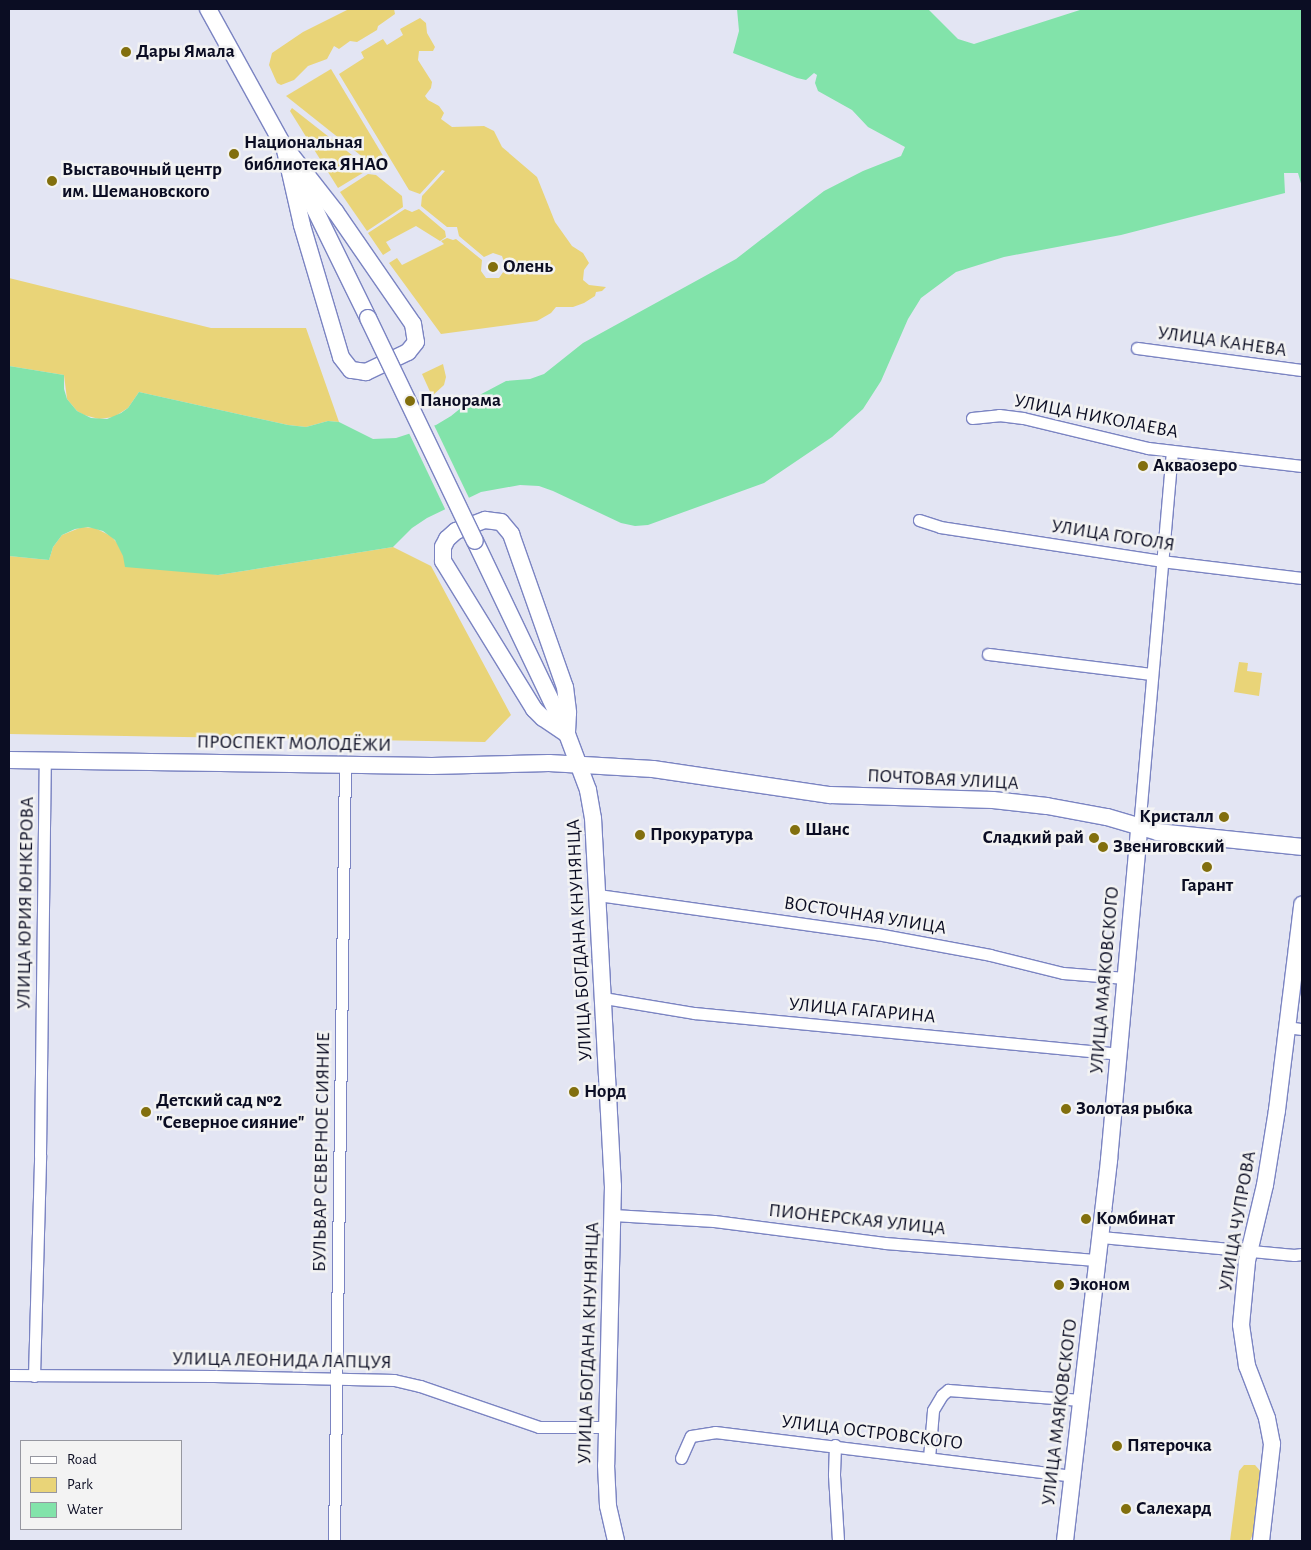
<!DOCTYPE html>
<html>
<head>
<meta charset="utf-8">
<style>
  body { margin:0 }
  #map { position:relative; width:1311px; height:1550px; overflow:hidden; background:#e3e5f3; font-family:"Alegreya Sans",sans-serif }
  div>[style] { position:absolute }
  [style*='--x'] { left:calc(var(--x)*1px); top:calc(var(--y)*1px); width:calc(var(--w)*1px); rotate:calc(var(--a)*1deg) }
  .green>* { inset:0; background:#e9d478 }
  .water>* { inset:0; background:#82e3aa }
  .pier>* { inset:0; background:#e3e5f3 }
  .roads { filter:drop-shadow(1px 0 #7b84c2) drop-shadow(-1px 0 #7b84c2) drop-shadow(0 1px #7b84c2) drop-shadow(0 -1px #7b84c2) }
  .street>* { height:11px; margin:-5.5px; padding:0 5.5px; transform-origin:5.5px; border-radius:5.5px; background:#fff }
  .secondary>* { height:16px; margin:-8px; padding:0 8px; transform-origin:8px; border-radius:8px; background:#fff }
  .bridges { filter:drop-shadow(1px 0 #7b84c2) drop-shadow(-1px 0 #7b84c2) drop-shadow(0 1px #7b84c2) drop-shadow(0 -1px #7b84c2) }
  .secondary-bridge>* { height:16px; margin:-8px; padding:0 8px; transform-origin:8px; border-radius:8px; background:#fff }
  .dots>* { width:14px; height:14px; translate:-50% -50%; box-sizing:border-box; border:2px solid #f3f3f3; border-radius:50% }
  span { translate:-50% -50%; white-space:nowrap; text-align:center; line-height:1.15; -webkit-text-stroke:5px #f3f3f3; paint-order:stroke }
  .poi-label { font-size:19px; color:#0b0d23; font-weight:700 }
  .left { translate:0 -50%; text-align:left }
  .right { translate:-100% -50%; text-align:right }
  .street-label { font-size:19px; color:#0b0d23 }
  .frame { position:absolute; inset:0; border:10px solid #0b0d23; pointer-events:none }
  .legend { position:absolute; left:20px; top:1440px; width:162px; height:90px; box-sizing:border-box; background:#f3f3f3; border:1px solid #9697a0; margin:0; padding:6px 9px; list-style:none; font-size:15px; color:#0b0d23 }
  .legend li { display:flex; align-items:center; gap:10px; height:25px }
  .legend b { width:25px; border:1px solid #9697a0 }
</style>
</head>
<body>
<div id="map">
  <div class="green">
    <div style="clip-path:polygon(349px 9px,394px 9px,395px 14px,378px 26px,377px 30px,357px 42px,350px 41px,339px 49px,334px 46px,327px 59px,308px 66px,294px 80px,281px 85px,277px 83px,269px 65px,272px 53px,303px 32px)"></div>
    <div style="clip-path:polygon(420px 18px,426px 23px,427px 33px,435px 47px,433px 51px,419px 51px,418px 60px,432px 82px,431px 88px,425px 96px,428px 100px,439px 106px,444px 113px,441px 119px,452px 127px,484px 126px,494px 131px,502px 147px,537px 177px,555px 222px,572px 246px,583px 253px,589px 263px,584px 270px,583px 280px,589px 285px,606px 287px,602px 291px,596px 292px,595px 296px,584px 303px,573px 307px,556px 307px,551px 313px,537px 321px,441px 334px,389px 263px,397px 258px,402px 265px,444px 244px,441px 241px,447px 238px,453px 240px,456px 239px,482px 260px,481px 271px,486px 278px,499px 278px,506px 268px,502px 256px,493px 253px,484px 257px,459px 236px,457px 227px,447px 227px,421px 206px,422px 196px,445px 171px,442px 170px,420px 194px,409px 190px,339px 74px,364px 58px,361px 52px,383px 39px,387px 45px,403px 35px,400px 29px)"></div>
    <div style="clip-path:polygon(331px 69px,385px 159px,378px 163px,369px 162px,286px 96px)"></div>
    <div style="clip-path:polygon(292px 108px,366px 166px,366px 171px,338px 188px,290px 111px)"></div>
    <div style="clip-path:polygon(368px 174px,376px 175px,402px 196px,403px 207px,367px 231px,340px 192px)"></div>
    <div style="clip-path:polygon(405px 209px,412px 212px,419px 209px,445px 231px,446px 237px,440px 241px,416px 226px,386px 242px,391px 250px,383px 255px,368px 233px)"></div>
    <div style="clip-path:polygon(9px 278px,211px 328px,306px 328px,339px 422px,328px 421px,306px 427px,288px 425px,139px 392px,128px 408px,114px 417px,99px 419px,84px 415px,77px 411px,67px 399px,64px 375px,9px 366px)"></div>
    <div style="clip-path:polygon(443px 364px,446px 377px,444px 385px,432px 396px,422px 374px)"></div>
    <div style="clip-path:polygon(82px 527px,95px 528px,111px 536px,118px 544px,124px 556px,218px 575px,393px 547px,431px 566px,511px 715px,485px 742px,9px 734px,9px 556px,49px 560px,53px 547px,62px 535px)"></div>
    <div style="clip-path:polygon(1239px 662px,1248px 663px,1247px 671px,1262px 673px,1259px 696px,1234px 692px)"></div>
    <div style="clip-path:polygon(1244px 1465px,1255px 1465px,1262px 1473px,1254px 1531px,1250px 1541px,1230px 1541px,1239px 1471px)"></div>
  </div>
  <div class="water">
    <div style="clip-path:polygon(737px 9px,928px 9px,958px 39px,974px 44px,1083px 9px,1302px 9px,1302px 187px,1298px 173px,1284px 173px,1285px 193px,1121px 235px,1004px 257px,956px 272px,921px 298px,908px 319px,881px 381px,863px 409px,832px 437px,764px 483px,648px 525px,635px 526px,621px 523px,553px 491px,539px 486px,520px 485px,481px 492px,427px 518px,412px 528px,393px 547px,218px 575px,125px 567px,123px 556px,115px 540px,103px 531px,88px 527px,75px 529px,62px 535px,53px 547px,49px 560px,9px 556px,9px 366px,64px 375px,64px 389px,67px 399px,77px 411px,91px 418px,107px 419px,121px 413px,128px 408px,139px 392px,288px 425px,306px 427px,328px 421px,339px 422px,373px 439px,396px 438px,436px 425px,451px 416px,472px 399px,506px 381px,530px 379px,544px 374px,583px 343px,736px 259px,824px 191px,863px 171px,901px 156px,905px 147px,868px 127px,852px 110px,818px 91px,815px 83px,817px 75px,814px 73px,806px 80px,797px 78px,733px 53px,739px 31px)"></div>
  </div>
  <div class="pier">
    <div style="clip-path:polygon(433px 423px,470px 500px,446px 511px,408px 431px)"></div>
  </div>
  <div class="roads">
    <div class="street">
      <div style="--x:1137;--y:348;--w:166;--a:7.6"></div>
      <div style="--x:972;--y:418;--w:27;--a:-6"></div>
      <div style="--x:999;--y:415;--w:24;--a:7"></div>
      <div style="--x:1023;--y:418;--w:129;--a:13.5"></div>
      <div style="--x:1148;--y:448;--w:155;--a:6.7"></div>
      <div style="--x:919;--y:520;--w:22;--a:18"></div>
      <div style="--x:940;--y:527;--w:224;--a:8.7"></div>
      <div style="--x:1161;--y:561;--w:142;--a:6.9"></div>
      <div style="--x:988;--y:654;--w:165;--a:7"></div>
      <div style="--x:1139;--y:828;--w:378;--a:-85"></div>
      <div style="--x:598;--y:895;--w:282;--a:8"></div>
      <div style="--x:877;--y:934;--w:115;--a:10.5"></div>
      <div style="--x:990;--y:955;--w:75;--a:13.9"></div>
      <div style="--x:1063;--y:973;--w:62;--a:4.6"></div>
      <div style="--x:604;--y:998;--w:91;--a:9.5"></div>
      <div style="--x:694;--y:1013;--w:426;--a:5.5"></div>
      <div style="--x:1287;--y:1027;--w:15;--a:8"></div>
      <div style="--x:613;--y:1215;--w:101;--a:3.4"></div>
      <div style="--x:714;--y:1221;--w:172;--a:7.3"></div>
      <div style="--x:885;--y:1243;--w:214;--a:4.6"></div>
      <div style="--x:1101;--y:1237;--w:194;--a:5.3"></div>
      <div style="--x:1294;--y:1255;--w:8;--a:-7"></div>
      <div style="--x:9;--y:1375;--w:205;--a:0.3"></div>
      <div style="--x:214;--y:1376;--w:180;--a:1.3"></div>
      <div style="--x:394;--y:1380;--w:27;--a:13"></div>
      <div style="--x:420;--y:1386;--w:126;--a:19"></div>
      <div style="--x:539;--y:1427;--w:68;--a:0"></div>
      <div style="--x:34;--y:1376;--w:221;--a:-88.4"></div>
      <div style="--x:40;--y:1155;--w:394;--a:-89.3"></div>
      <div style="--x:835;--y:1445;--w:30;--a:92"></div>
      <div style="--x:834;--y:1475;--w:66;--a:86.5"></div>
      <div style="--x:681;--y:1458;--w:24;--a:-66"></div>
      <div style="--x:691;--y:1436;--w:24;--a:-9"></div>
      <div style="--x:715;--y:1432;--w:360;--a:7"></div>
      <div style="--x:929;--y:1458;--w:48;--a:-85.2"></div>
      <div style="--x:933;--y:1410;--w:17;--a:-59"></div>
      <div style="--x:942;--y:1395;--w:8;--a:-40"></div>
      <div style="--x:948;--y:1390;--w:133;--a:4.3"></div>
      <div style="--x:334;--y:1541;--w:777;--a:-89.19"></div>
    </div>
    <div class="secondary">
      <div style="--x:208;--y:9;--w:166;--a:61.1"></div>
      <div style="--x:284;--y:146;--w:83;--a:51.9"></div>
      <div style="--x:335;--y:211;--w:137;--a:55.4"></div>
      <div style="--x:413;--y:324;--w:18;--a:81"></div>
      <div style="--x:416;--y:342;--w:13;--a:129"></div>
      <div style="--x:408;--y:352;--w:47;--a:154.5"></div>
      <div style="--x:366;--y:372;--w:15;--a:-172"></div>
      <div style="--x:351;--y:370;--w:16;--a:-128"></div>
      <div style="--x:341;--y:357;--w:138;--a:-106.5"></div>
      <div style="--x:302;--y:225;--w:81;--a:-102.8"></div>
      <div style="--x:301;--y:181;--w:153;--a:63.9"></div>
      <div style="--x:485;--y:520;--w:16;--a:7"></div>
      <div style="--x:501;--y:522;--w:16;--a:50"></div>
      <div style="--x:511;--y:534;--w:162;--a:70.6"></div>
      <div style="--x:565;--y:687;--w:26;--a:83"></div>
      <div style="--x:568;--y:713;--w:21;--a:93"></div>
      <div style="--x:567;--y:734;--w:29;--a:-146"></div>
      <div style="--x:543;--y:718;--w:13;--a:-135"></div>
      <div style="--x:534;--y:709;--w:174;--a:-121.6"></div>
      <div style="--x:443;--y:561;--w:14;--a:-90"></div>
      <div style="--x:443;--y:547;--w:9;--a:-63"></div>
      <div style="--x:447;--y:539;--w:12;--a:-42"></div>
      <div style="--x:456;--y:531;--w:31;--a:-21"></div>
      <div style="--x:475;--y:541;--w:214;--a:64.5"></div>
      <div style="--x:567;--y:734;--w:60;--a:69.4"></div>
      <div style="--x:588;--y:790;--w:28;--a:80"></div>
      <div style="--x:593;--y:818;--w:369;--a:86.9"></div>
      <div style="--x:613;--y:1186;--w:279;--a:91.4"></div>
      <div style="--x:606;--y:1465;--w:41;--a:87.2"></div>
      <div style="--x:608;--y:1506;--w:36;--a:77"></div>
      <div style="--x:9;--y:760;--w:423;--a:0.8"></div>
      <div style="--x:432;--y:766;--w:117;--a:-1.5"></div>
      <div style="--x:549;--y:763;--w:104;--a:3.3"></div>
      <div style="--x:653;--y:769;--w:179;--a:8.4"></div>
      <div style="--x:830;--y:795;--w:163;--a:1.8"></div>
      <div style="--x:993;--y:800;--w:54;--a:6.3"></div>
      <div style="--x:1047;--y:806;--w:61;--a:10.4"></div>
      <div style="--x:1107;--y:817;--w:53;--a:16.4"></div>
      <div style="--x:1158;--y:832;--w:145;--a:5.9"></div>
      <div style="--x:1065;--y:1541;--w:384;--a:-83.4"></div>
      <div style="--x:1109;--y:1160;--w:333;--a:-84.8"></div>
      <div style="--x:1261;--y:1541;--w:98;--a:-83.5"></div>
      <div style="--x:1272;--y:1444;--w:26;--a:-101"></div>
      <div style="--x:1267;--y:1418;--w:56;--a:-111"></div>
      <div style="--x:1247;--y:1366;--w:41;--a:-98.3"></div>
      <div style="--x:1241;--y:1325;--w:64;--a:-84.6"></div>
      <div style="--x:1247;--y:1261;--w:78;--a:-76.7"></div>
      <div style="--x:1265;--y:1185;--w:76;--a:-80.9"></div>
      <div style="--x:1277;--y:1110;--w:207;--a:-83"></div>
    </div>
  </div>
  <div class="bridges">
    <div class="secondary-bridge">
      <div style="--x:368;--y:318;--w:247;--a:64.4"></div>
    </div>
  </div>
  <div class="dots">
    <div style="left:126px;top:52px;background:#826f0d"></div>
    <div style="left:234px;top:154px;background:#826f0d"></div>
    <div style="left:52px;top:181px;background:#826f0d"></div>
    <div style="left:493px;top:267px;background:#826f0d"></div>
    <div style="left:410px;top:401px;background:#826f0d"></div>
    <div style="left:1143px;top:466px;background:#826f0d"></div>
    <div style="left:1224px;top:817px;background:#826f0d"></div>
    <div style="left:795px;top:830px;background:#826f0d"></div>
    <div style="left:640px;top:835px;background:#826f0d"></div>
    <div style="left:1094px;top:838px;background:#826f0d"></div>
    <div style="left:1103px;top:847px;background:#826f0d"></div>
    <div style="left:1207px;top:867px;background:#826f0d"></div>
    <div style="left:574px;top:1092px;background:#826f0d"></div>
    <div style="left:1066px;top:1109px;background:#826f0d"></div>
    <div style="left:146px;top:1112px;background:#826f0d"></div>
    <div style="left:1086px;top:1219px;background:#826f0d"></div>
    <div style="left:1059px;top:1285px;background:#826f0d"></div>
    <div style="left:1117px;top:1446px;background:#826f0d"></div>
    <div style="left:1126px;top:1509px;background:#826f0d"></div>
  </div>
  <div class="poi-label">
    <span class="left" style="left:136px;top:52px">Дары Ямала</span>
    <span class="left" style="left:244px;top:154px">Национальная<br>библиотека ЯНАО</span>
    <span class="left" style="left:62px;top:181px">Выставочный центр<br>им. Шемановского</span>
    <span class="left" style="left:503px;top:267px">Олень</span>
    <span class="left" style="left:420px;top:401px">Панорама</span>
    <span class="left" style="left:1153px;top:466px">Акваозеро</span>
    <span class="right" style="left:1214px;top:817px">Кристалл</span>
    <span class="left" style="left:805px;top:830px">Шанс</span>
    <span class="left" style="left:650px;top:835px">Прокуратура</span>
    <span class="right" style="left:1084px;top:838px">Сладкий рай</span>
    <span class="left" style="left:1113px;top:847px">Звениговский</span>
    <span style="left:1207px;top:886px">Гарант</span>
    <span class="left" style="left:584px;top:1092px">Норд</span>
    <span class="left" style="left:156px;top:1112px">Детский сад №2<br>"Северное сияние"</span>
    <span class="left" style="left:1076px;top:1109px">Золотая рыбка</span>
    <span class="left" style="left:1096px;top:1219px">Комбинат</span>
    <span class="left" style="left:1069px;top:1285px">Эконом</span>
    <span class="left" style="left:1127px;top:1446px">Пятерочка</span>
    <span class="left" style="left:1136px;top:1509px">Салехард</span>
  </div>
  <div class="street-label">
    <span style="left:1222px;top:342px;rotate:8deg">УЛИЦА КАНЕВА</span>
    <span style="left:1096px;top:417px;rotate:11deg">УЛИЦА НИКОЛАЕВА</span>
    <span style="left:1113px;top:536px;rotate:9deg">УЛИЦА ГОГОЛЯ</span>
    <span style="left:294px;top:744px;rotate:1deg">ПРОСПЕКТ МОЛОДЁЖИ</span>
    <span style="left:943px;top:780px;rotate:3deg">ПОЧТОВАЯ УЛИЦА</span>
    <span style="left:26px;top:903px;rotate:-89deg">УЛИЦА ЮРИЯ ЮНКЕРОВА</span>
    <span style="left:865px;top:916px;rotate:9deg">ВОСТОЧНАЯ УЛИЦА</span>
    <span style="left:580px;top:940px;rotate:-93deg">УЛИЦА БОГДАНА КНУНЯНЦА</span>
    <span style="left:1105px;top:980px;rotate:-85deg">УЛИЦА МАЯКОВСКОГО</span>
    <span style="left:862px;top:1011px;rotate:5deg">УЛИЦА ГАГАРИНА</span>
    <span style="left:322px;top:1152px;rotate:-89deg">БУЛЬВАР СЕВЕРНОЕ СИЯНИЕ</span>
    <span style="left:857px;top:1220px;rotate:6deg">ПИОНЕРСКАЯ УЛИЦА</span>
    <span style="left:1238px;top:1221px;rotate:-80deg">УЛИЦА ЧУПРОВА</span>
    <span style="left:589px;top:1343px;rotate:-88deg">УЛИЦА БОГДАНА КНУНЯНЦА</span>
    <span style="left:282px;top:1361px;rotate:1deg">УЛИЦА ЛЕОНИДА ЛАПЦУЯ</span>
    <span style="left:1060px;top:1412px;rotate:-83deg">УЛИЦА МАЯКОВСКОГО</span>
    <span style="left:872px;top:1433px;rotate:7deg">УЛИЦА ОСТРОВСКОГО</span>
  </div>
  <div class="frame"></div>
  <ul class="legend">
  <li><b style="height:6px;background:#fff"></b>Road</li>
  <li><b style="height:14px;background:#e9d478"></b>Park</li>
  <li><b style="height:14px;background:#82e3aa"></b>Water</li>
  </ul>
</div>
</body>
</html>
